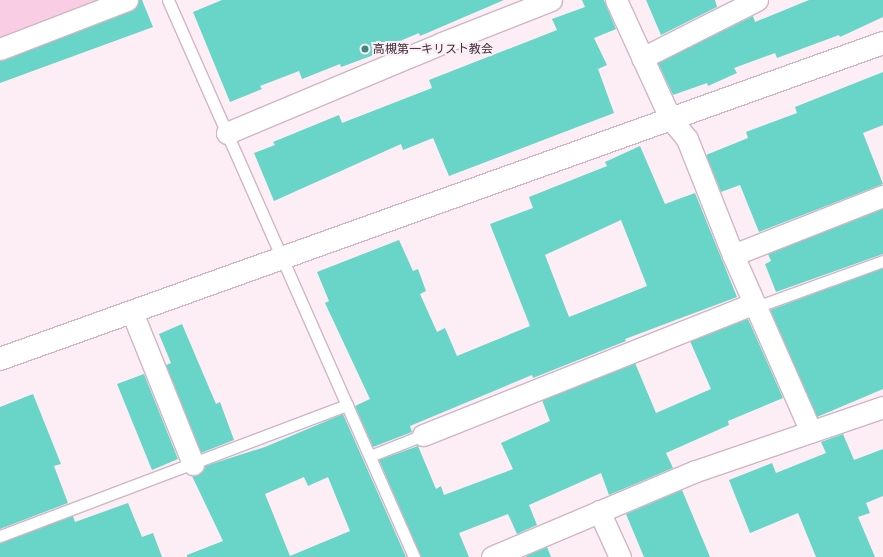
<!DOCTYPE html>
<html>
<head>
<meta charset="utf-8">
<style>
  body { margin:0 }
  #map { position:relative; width:883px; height:557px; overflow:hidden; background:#fdedf5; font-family:Manrope,"Noto Sans JP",sans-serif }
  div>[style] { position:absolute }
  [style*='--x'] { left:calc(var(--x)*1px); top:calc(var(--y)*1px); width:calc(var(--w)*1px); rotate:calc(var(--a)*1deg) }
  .green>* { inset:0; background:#f9cde4 }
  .building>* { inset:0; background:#68d5c8 }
  .roads { filter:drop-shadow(1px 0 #d0b6c4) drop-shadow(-1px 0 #d0b6c4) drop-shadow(0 1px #d0b6c4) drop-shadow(0 -1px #d0b6c4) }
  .service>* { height:11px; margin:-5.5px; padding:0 5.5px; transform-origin:5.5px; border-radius:5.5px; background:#fff }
  .minor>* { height:21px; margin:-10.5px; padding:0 10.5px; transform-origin:10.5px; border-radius:10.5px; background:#fff }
  .tertiary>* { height:22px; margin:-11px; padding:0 11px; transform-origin:11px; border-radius:11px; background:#fff }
  .dots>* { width:11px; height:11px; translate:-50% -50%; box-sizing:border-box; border:2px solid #fdedf5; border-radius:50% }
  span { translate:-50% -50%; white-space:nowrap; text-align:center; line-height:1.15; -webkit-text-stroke:4px #fdedf5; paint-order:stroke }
  .poi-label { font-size:12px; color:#3b3137 }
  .left { translate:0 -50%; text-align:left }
</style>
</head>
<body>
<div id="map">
  <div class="green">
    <div style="clip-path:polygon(0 0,107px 0,0 41px)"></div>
  </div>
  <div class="building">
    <div style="clip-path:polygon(139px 0,142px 0,153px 27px,0 83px,0 61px,131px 11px,137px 7px)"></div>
    <div style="clip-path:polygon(222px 0,504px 0,420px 36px,419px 33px,381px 49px,382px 52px,341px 67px,340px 64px,302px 79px,299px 71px,260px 86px,262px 89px,230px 102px,193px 12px)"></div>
    <div style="clip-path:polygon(582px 0,604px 0,616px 29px,594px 38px,607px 65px,598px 69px,614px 113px,449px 176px,433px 138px,403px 150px,401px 144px,274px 201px,254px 153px,275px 145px,273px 142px,339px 115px,342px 123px,432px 88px,429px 80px,557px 30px,552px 19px,585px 7px)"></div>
    <div style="clip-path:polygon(646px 0,715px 0,717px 7px,661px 35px)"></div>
    <div style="clip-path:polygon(809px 0,883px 0,883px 17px,840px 37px,839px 35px,777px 58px,775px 53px,734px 68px,737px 73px,708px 86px,707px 83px,673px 95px,658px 63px,753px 16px,755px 22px)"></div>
    <div style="clip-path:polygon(883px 72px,883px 125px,863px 133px,883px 184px,759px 232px,740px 185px,721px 192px,706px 155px,748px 138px,746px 132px,797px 113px,795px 107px)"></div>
    <div style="clip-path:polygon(evenodd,640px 146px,665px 204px,695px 193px,737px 297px,625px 339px,626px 341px,533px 378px,532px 375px,410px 426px,412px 432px,373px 447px,355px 406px,370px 399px,325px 303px,329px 301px,317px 272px,399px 240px,413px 271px,418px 269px,426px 291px,420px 294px,437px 332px,445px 328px,457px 356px,530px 326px,490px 224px,533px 208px,529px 197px,607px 166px,605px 162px,640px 146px,621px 220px,647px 286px,569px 317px,545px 255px,621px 220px)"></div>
    <div style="clip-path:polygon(883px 209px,883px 254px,776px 292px,765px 264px,771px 261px,768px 254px)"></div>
    <div style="clip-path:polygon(883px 268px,883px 389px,817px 417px,770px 310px)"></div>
    <div style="clip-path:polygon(748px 319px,783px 398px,728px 421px,729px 425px,666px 453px,673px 468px,609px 495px,601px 473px,529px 505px,537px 525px,517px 534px,508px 514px,459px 533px,469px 557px,421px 557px,379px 460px,418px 446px,436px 489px,441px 486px,444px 495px,513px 469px,501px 443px,550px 421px,542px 400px,635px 363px,656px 413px,711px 389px,690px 341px)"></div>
    <div style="clip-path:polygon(182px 324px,216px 404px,220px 402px,234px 440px,201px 453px,166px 365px,171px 363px,159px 334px)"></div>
    <div style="clip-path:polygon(144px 374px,178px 459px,152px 470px,117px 384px)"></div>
    <div style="clip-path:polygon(33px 394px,61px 464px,54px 466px,68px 503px,0 529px,0 407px)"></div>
    <div style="clip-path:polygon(evenodd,343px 414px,406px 557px,187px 557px,187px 555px,223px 541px,192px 476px,202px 472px,205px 466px,265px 447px,343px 414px,304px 477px,308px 486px,328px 477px,350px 531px,290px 556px,265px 494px,304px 477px)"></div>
    <div style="clip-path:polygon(843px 434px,854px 460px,883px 449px,883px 496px,866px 503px,870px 513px,858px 517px,875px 557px,816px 557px,798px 513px,750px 533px,729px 480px,772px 463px,776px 473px,826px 453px,821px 442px)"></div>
    <div style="clip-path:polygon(682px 490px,710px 557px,644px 557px,626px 514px)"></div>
    <div style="clip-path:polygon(128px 503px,142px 537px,153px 533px,162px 557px,0 557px,0 543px,73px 516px,75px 522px)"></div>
    <div style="clip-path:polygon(547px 547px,551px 557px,527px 557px,526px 556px)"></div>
  </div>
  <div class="roads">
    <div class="service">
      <div style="--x:168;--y:0;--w:609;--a:66.17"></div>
      <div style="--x:756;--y:307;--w:135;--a:-19.9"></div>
      <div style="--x:370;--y:456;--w:57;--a:-21.6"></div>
      <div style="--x:0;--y:536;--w:371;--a:-20.7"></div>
    </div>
    <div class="minor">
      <div style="--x:616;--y:0;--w:130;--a:65.4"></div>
      <div style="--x:670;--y:118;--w:27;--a:51"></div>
      <div style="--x:687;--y:139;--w:125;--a:68.4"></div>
      <div style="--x:733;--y:255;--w:193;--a:66.2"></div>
      <div style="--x:0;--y:49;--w:136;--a:-21.1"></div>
      <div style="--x:642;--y:58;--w:129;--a:-26.8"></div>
      <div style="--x:227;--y:133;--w:233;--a:-22.7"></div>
      <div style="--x:442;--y:43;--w:117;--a:-21.5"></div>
      <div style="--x:733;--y:255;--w:161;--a:-21.5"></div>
      <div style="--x:132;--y:312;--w:164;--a:68.1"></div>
      <div style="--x:423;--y:435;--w:356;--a:-21.7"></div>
      <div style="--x:599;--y:511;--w:51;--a:65.5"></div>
      <div style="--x:492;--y:557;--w:221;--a:-22.9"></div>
      <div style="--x:696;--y:471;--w:198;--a:-18.9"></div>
    </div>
    <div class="tertiary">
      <div style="--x:0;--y:359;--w:938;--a:-19.69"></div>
    </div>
  </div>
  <div class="dots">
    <div style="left:365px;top:49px;background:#41877f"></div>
  </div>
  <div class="poi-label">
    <span class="left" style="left:373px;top:49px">高槻第一キリスト教会</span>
  </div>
</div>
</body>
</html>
